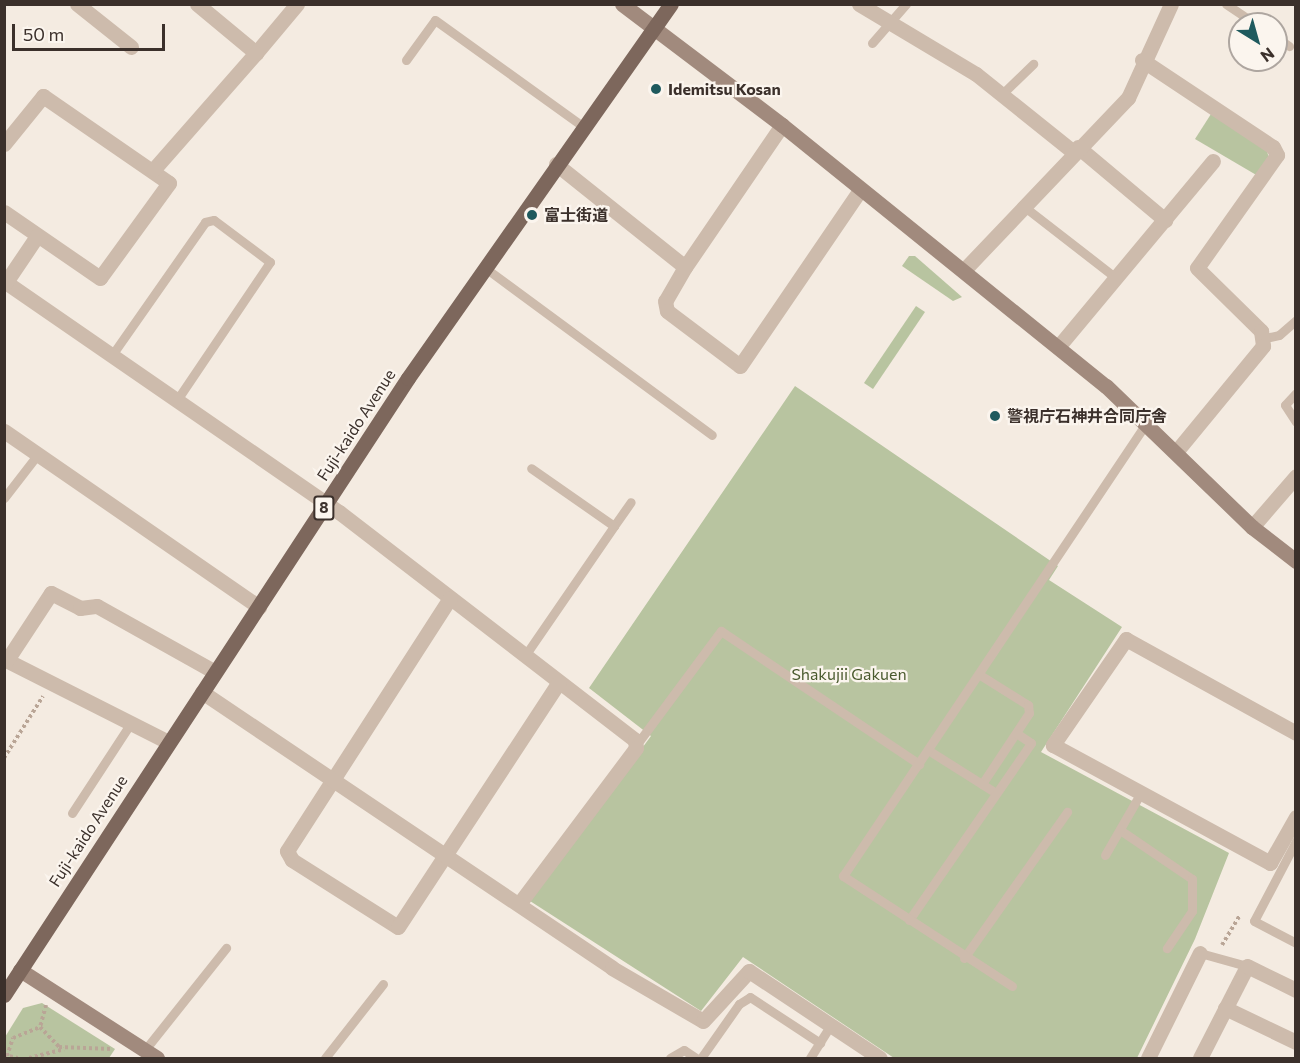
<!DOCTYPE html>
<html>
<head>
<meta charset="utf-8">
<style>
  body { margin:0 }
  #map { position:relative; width:1300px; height:1063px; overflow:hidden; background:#f4ebe1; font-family:Commissioner,"Noto Sans JP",sans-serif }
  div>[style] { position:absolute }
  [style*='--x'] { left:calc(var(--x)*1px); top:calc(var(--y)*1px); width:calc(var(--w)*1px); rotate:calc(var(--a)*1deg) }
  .green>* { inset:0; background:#b8c4a0 }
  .path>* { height:4px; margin-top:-2px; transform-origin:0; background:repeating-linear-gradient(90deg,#b9a596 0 3px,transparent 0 6px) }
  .lane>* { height:9px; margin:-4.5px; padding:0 4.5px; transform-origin:4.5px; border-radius:4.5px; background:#cdbbac }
  .street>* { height:15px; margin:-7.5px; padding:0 7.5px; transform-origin:7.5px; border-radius:7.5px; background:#cdbbac }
  .secondary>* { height:15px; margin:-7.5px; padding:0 7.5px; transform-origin:7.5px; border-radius:7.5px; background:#a18a7d }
  .primary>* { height:15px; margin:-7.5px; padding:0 7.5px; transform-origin:7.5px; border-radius:7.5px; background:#7d675c }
  .dots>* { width:16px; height:16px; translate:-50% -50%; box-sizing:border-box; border:3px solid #fbf5ee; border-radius:50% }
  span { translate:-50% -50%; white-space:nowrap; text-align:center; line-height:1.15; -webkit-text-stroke:4.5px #fbf5ee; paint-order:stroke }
  .shield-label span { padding:2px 4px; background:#fbf5ee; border:2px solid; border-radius:4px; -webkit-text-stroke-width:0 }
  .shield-label { font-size:15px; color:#3b302b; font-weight:700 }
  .poi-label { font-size:16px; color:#3b302b; font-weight:700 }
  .left { translate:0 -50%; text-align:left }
  .street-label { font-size:16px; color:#3b302b }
  .park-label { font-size:16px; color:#4a5a2e }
  .frame { position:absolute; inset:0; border:6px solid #3b302b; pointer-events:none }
  .north { position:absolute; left:1228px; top:12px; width:60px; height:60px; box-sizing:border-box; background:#fbf5ee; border:2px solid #aea6a0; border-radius:50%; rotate:143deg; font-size:16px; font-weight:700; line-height:24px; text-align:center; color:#3b302b }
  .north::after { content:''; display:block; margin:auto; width:21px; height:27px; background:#1f5a5e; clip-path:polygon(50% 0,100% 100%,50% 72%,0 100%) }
  .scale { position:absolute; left:12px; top:24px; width:153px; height:27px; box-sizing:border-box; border:3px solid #3b302b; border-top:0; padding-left:8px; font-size:18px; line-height:21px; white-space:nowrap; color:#3b302b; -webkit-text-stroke:4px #fbf5ee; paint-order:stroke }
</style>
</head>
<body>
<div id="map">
  <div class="green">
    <div style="clip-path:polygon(1211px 114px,1267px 151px,1270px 162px,1258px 176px,1195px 139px)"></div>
    <div style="clip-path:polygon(909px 256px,915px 256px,962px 297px,953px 301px,902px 266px)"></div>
    <div style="clip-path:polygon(916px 306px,925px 312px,873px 389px,864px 383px)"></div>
    <div style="clip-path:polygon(795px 386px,1058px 566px,1049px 580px,1122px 627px,1041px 752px,1229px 853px,1195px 939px,1137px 1058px,894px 1058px,743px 957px,701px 1011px,530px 901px,651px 736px,589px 688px)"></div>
    <div style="clip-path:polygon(42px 1003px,115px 1049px,109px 1058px,5px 1058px,5px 1037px,23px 1008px)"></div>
  </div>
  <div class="path">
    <div style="--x:4;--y:758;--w:73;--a:-57.8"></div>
    <div style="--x:1222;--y:945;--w:35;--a:-59"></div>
    <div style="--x:46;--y:1005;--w:23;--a:105"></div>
    <div style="--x:40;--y:1027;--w:28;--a:46"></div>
    <div style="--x:59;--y:1047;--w:53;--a:2.2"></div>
    <div style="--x:4;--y:1055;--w:14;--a:12"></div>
    <div style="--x:7;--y:1056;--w:19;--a:-72"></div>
    <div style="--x:13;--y:1038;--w:29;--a:-22"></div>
    <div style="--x:29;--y:1058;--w:36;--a:-14"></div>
  </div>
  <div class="lane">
    <div style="--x:1226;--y:4;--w:36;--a:34"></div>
    <div style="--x:1276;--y:37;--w:16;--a:35"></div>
    <div style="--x:872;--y:43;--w:52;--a:-48.9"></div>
    <div style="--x:406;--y:60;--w:49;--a:-54.1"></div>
    <div style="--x:435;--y:20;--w:183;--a:35.7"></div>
    <div style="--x:1001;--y:95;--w:45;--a:-44.1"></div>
    <div style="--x:1022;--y:205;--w:119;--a:37.8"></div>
    <div style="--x:484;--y:267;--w:283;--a:36.4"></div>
    <div style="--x:1265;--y:338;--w:14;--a:-12"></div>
    <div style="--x:1279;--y:335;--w:23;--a:-41"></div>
    <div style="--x:112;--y:355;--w:162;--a:-55"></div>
    <div style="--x:205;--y:222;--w:9;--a:-13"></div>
    <div style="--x:214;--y:220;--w:70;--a:36.9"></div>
    <div style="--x:270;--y:262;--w:166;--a:124"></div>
    <div style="--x:1296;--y:393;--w:16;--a:133"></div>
    <div style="--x:1285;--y:405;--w:20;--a:57"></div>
    <div style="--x:4;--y:498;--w:56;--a:-52.3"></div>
    <div style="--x:614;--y:526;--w:29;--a:-55"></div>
    <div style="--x:524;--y:657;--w:159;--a:-55.5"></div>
    <div style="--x:614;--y:526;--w:101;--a:-145.1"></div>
    <div style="--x:980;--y:675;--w:57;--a:32"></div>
    <div style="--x:1028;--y:705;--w:8;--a:83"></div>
    <div style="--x:1029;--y:713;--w:85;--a:123.5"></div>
    <div style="--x:637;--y:744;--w:141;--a:-53.4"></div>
    <div style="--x:721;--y:631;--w:239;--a:33.9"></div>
    <div style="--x:928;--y:750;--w:80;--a:32.3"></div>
    <div style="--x:72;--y:813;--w:108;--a:-56.8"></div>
    <div style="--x:1120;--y:830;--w:87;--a:34.2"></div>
    <div style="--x:1192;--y:879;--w:32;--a:90"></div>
    <div style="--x:1192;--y:911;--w:45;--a:124"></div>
    <div style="--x:1296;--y:841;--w:90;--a:117.7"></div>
    <div style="--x:1254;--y:921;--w:47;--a:27.6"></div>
    <div style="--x:1105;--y:855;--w:68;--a:-60"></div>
    <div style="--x:909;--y:920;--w:215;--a:-55.4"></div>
    <div style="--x:1031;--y:743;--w:18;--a:-146"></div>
    <div style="--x:1200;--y:953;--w:49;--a:15.5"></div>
    <div style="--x:964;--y:958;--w:179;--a:-54.8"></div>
    <div style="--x:1012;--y:986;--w:202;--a:-146.9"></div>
    <div style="--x:843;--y:876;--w:546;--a:-56.19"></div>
    <div style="--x:144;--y:1051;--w:132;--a:-51.5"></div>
    <div style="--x:325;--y:1058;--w:94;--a:-51.9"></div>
    <div style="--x:670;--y:1058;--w:16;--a:-30"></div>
    <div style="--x:684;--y:1050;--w:14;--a:34"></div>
    <div style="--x:701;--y:1058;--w:66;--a:-54.9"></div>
    <div style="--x:739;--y:1004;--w:13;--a:-32"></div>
    <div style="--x:750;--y:997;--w:84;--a:33.3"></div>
    <div style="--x:810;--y:1058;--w:38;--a:-58"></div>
  </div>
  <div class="street">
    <div style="--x:77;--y:4;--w:69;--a:38.5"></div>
    <div style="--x:197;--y:4;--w:77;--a:39.7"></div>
    <div style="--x:256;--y:53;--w:64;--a:-50.1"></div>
    <div style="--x:859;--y:4;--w:136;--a:30.9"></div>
    <div style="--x:976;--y:74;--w:123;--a:38.7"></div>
    <div style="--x:1142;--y:60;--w:157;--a:33.6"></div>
    <div style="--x:1273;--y:147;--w:9;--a:63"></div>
    <div style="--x:1277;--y:155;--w:138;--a:125.3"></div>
    <div style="--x:1197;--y:268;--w:90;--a:44.5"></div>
    <div style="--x:1261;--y:331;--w:15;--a:82"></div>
    <div style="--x:1263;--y:346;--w:137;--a:129.4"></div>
    <div style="--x:782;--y:125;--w:172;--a:124.3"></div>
    <div style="--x:685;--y:267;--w:39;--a:120"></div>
    <div style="--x:665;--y:301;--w:10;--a:79"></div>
    <div style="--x:667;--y:311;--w:91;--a:37"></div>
    <div style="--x:740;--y:366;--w:213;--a:-55.7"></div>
    <div style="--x:4;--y:144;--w:62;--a:-50.9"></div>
    <div style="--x:43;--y:96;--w:153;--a:34.6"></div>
    <div style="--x:169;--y:183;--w:117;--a:126"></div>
    <div style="--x:100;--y:278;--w:116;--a:-145.5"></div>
    <div style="--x:1078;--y:147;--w:114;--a:40"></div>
    <div style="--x:556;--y:164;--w:165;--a:38.6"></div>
    <div style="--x:154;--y:169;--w:154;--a:-48.7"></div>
    <div style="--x:964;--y:270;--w:238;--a:-46.4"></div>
    <div style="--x:1128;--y:98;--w:103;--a:-65.4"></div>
    <div style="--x:4;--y:281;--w:407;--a:34.6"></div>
    <div style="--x:339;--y:512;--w:374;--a:37.6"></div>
    <div style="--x:635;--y:740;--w:8;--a:83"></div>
    <div style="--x:636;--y:748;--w:195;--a:126.9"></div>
    <div style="--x:6;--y:282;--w:55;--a:-56"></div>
    <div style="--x:1058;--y:347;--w:242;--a:-50.2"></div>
    <div style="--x:4;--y:431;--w:310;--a:34.6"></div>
    <div style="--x:1252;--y:527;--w:67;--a:-49.2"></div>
    <div style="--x:450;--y:598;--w:301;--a:122.8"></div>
    <div style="--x:287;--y:851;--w:10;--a:61"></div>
    <div style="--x:292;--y:860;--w:125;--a:32.3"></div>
    <div style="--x:398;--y:927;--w:292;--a:-56.7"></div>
    <div style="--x:4;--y:659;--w:184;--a:26.8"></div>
    <div style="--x:7;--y:660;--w:80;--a:-56.7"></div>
    <div style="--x:51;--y:593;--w:33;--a:27"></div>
    <div style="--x:80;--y:608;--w:17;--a:-7"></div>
    <div style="--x:97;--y:606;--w:135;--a:29.2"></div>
    <div style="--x:202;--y:692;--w:494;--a:33.9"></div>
    <div style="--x:612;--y:968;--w:105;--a:30.2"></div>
    <div style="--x:703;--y:1021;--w:68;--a:-47.4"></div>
    <div style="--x:749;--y:971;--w:157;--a:33.6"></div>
    <div style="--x:1296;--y:733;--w:194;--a:-151.1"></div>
    <div style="--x:1126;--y:639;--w:129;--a:124.6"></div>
    <div style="--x:1053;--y:745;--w:247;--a:28.5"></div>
    <div style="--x:1270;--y:863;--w:53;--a:-60.5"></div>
    <div style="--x:1225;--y:1008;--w:79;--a:25.6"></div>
    <div style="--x:1148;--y:1058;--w:117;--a:-63.7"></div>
    <div style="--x:1200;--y:1058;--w:103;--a:-62.9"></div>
    <div style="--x:1247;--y:966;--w:55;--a:26.1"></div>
  </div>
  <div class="secondary">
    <div style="--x:622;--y:4;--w:201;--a:37.1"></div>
    <div style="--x:782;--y:125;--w:416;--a:38.9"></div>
    <div style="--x:1106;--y:386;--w:203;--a:44"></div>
    <div style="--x:1252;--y:527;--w:56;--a:37.7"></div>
    <div style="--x:20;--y:970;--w:163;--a:32.7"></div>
  </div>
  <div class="primary">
    <div style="--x:4;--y:995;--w:737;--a:-56.78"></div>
    <div style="--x:408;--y:378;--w:457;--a:-54.9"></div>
  </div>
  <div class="dots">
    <div style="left:656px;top:89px;background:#1f5a5e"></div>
    <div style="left:532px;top:215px;background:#1f5a5e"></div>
    <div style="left:995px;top:416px;background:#1f5a5e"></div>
  </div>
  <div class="shield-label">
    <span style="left:324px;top:508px">8</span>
  </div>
  <div class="poi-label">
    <span class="left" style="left:668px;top:89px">Idemitsu Kosan</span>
    <span class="left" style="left:544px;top:215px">富士街道</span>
    <span class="left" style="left:1007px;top:416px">警視庁石神井合同庁舎</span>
  </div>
  <div class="street-label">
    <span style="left:356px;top:425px;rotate:-57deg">Fuji-kaido Avenue</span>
    <span style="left:88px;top:831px;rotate:-57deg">Fuji-kaido Avenue</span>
  </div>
  <div class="park-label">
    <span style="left:849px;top:674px">Shakujii Gakuen</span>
  </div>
  <div class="frame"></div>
  <div class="north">N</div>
  <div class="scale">50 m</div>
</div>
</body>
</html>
